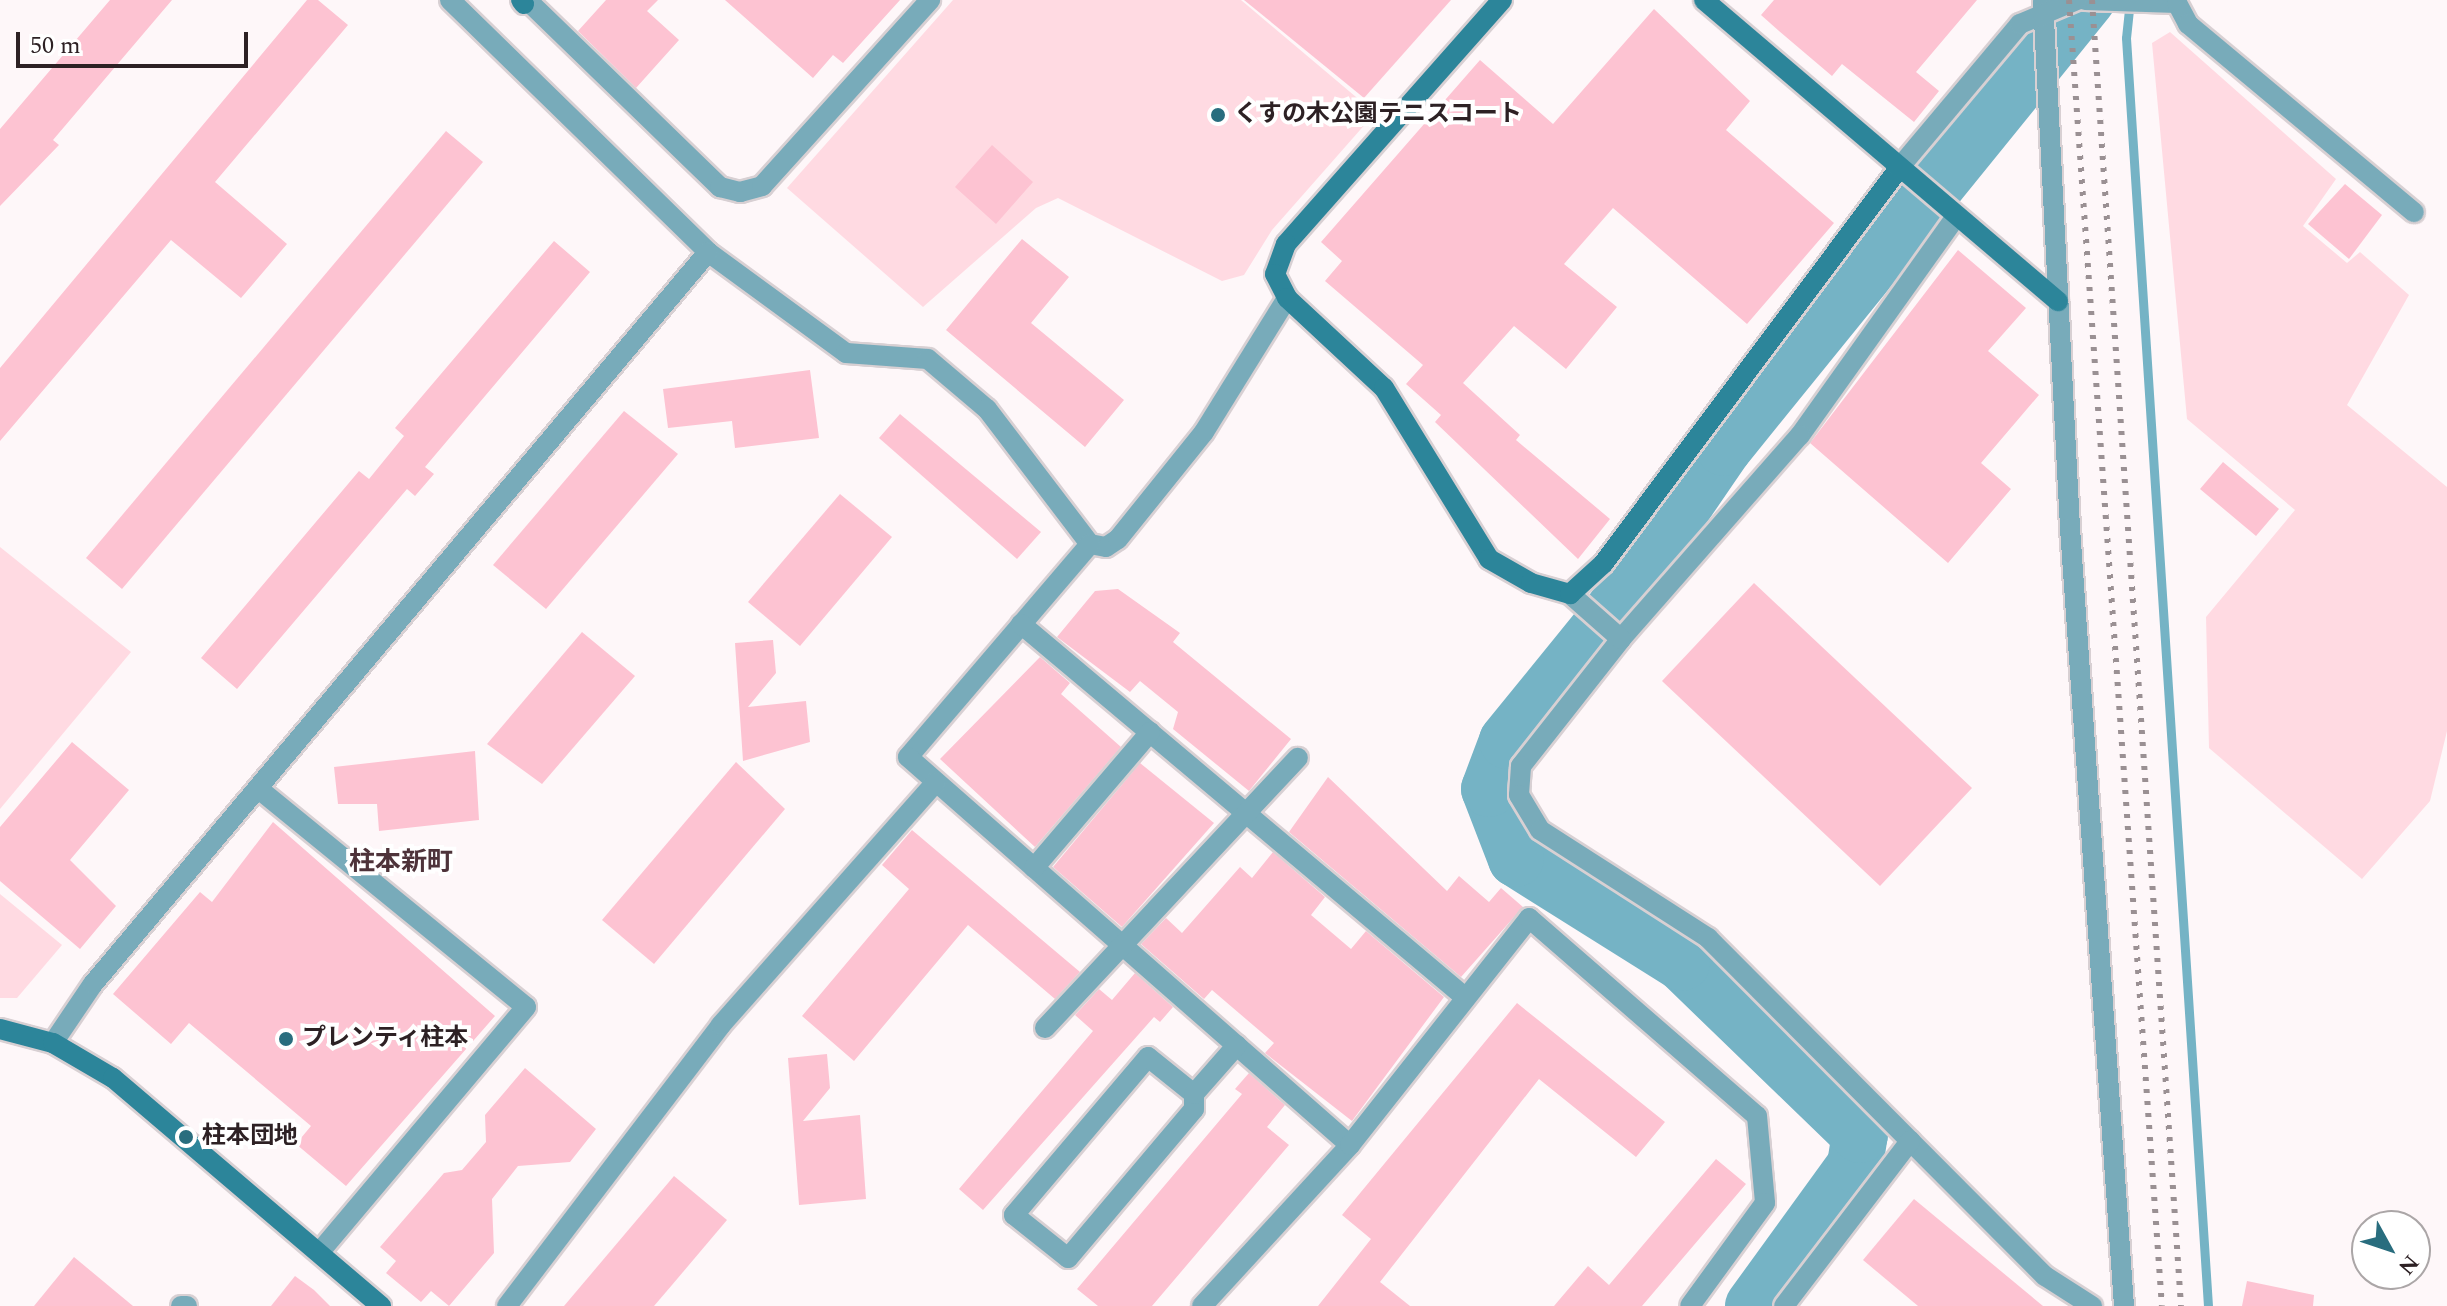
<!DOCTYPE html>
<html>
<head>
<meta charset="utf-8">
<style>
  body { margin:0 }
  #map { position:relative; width:2447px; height:1306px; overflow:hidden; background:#fef7f9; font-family:Spectral,"Noto Sans JP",serif }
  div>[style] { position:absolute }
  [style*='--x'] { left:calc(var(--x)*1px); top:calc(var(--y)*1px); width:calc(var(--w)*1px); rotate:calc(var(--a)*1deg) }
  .green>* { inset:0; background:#ffdae2 }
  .stream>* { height:9px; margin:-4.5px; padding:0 4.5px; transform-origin:4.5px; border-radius:4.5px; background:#75b3c5 }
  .river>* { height:56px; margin:-28px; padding:0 28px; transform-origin:28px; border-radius:28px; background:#75b3c5 }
  .building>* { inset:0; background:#fdc3d2 }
  .roads { filter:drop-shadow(2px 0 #d8d0d3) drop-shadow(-2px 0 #d8d0d3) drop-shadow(0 2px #d8d0d3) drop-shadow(0 -2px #d8d0d3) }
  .street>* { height:20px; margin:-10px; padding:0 10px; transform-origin:10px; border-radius:10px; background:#78abba }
  .secondary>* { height:20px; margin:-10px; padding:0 10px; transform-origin:10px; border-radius:10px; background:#2c859a }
  .rail>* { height:6px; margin-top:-3px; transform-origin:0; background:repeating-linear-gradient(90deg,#9a9093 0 4px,transparent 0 12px) }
  .dots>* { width:22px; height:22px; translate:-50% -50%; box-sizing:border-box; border:4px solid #fff; border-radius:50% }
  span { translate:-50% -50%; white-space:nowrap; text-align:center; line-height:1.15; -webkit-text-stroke:8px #fff; paint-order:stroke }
  .poi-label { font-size:24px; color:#2d2124; font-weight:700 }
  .left { translate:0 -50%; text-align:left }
  .neighbourhood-label { font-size:26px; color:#4e333a; font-weight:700 }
  .north { position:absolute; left:2351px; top:1210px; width:80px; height:80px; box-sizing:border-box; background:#fff; border:2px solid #aba6a7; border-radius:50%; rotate:130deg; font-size:22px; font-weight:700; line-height:32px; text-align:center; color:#2d2124 }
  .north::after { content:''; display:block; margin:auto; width:28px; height:36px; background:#296d7e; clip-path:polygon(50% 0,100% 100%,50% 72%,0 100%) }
  .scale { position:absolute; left:16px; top:32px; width:232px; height:36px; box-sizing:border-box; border:4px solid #2d2124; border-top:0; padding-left:10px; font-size:24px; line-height:28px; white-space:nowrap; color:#2d2124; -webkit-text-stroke:6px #fff; paint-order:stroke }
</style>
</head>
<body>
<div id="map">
  <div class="green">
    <div style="clip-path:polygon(953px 0,1241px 0,1375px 113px,1272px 230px,1244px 275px,1222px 281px,1058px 198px,1036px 208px,923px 307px,787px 188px)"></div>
    <div style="clip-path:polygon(2170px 32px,2336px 179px,2303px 226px,2347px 263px,2360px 252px,2409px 295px,2347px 405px,2447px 487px,2447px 731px,2430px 801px,2362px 879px,2209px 748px,2206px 617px,2295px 510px,2187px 419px,2152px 43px)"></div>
    <div style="clip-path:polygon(0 547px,131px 652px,0 809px)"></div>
    <div style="clip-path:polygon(0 894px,62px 945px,17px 998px,0 998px)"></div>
  </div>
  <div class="stream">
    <div style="--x:2130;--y:0;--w:38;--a:96"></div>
    <div style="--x:2126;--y:38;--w:1271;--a:86.3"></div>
  </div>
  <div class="river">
    <div style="--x:1753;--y:1306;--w:174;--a:-54.1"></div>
    <div style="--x:1855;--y:1165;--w:30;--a:-81"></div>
    <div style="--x:1860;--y:1135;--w:248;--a:-136"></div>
    <div style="--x:1682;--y:963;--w:196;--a:-147.9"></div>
    <div style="--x:1516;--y:859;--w:75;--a:-111.1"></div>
    <div style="--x:1489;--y:789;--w:51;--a:-69.4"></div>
    <div style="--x:1507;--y:741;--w:165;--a:-50.9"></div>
    <div style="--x:1611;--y:613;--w:200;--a:-55.6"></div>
    <div style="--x:1724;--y:448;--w:577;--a:-50.98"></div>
  </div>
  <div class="building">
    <div style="clip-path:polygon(110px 0,172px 0,53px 140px,59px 145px,0 206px,0 129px)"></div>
    <div style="clip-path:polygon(307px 0,318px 0,348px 25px,215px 182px,287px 244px,241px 298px,171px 240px,0 441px,0 368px)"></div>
    <div style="clip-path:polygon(606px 0,658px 0,647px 11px,679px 40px,636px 88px,578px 31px)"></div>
    <div style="clip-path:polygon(725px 0,900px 0,843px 63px,833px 55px,813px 78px)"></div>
    <div style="clip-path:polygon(1244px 0,1451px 0,1364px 98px)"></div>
    <div style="clip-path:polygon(1774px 0,1977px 0,1916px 72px,1939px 91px,1914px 122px,1842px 64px,1832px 76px,1779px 31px,1761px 15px)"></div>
    <div style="clip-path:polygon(1654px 9px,1750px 101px,1726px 130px,1834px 223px,1747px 324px,1613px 208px,1564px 264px,1617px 307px,1566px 369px,1514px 326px,1463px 383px,1520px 435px,1516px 440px,1610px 519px,1578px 559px,1435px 422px,1441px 415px,1406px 384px,1423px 365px,1325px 281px,1342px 261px,1321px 242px,1480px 60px,1553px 124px)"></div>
    <div style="clip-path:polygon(446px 131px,483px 162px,122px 589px,86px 558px)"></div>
    <div style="clip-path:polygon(992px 145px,1033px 182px,996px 224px,955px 187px)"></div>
    <div style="clip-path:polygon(2345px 184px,2382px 215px,2349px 259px,2308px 224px)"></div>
    <div style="clip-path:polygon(1022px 239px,1069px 277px,1031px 323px,1124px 400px,1085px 447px,946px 330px)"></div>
    <div style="clip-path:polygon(554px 241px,590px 272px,425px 467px,434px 474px,415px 496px,407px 489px,237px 689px,201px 658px,359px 471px,369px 479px,404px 436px,395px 428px)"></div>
    <div style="clip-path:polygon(1958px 250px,2026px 308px,1988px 351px,2039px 395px,1981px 463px,2011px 489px,1948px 563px,1810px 443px)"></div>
    <div style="clip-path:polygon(810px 370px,819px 438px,735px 448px,732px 421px,668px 428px,663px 389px)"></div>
    <div style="clip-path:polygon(624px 411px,678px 454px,546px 609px,493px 565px)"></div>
    <div style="clip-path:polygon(900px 414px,1041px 532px,1017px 559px,879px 438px)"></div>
    <div style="clip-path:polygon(2223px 462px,2279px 509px,2256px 536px,2200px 489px)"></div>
    <div style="clip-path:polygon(840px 494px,892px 537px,800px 646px,748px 602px)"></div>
    <div style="clip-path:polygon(1754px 583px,1972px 788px,1880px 886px,1662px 681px)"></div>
    <div style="clip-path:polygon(1118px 589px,1180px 633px,1173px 642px,1291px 739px,1249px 791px,1173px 729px,1178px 712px,1140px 681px,1130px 692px,1057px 637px,1095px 591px)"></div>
    <div style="clip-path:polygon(582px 632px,635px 676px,542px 784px,487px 744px)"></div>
    <div style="clip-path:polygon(773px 640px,776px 673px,748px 707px,806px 701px,810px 742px,743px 761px,735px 643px)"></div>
    <div style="clip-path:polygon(1040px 657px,1070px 683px,1061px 694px,1121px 747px,1035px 847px,940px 759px)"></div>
    <div style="clip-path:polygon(72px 742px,129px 790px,70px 860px,116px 906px,80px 949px,0 881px,0 827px)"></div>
    <div style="clip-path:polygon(475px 751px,479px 820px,379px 831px,377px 804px,338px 804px,334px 767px)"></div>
    <div style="clip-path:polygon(736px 762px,785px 809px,654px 964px,602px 920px)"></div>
    <div style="clip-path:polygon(1140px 763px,1214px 823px,1122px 927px,1053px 867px)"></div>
    <div style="clip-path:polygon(1328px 777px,1447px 891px,1459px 876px,1489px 902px,1501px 888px,1523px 907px,1461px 977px,1289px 832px)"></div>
    <div style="clip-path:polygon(273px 822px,495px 1016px,346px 1186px,296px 1144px,311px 1126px,189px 1023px,171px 1044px,113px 994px,200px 892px,212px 902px)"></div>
    <div style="clip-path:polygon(912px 830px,1080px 972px,1055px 999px,968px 925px,854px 1061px,802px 1016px,909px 889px,882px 865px)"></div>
    <div style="clip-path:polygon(1273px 852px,1325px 897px,1311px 915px,1351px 949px,1366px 931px,1444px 997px,1352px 1121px,1265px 1053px,1274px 1043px,1212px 990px,1204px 999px,1141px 944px,1166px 918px,1182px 933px,1240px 867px,1252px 878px)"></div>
    <div style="clip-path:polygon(1135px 973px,1173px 1007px,1160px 1022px,1154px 1017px,983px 1210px,959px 1189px,1093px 1031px,1075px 1015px,1099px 989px,1112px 1000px)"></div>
    <div style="clip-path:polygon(1517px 1003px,1665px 1122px,1636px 1157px,1539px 1079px,1380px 1282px,1410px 1306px,1318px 1306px,1371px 1239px,1342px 1215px)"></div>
    <div style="clip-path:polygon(827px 1054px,830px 1088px,803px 1121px,860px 1115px,866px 1199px,799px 1205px,788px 1058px)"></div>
    <div style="clip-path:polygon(525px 1068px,596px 1129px,570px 1162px,518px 1166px,492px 1199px,494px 1253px,449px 1306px,431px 1291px,421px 1302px,386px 1273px,396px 1261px,380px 1247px,444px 1173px,462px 1170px,486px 1142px,485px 1115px)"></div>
    <div style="clip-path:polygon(1249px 1073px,1285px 1105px,1267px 1127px,1289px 1145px,1152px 1306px,1098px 1306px,1077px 1289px,1242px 1094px,1235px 1089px)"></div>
    <div style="clip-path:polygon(1716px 1159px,1746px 1184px,1642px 1306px,1554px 1306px,1588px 1266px,1609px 1285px)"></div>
    <div style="clip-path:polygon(674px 1176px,727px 1220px,672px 1285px,654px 1306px,564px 1306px)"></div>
    <div style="clip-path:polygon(1914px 1199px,2043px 1306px,1918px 1306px,1863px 1260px)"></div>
    <div style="clip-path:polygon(74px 1257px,133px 1306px,34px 1306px)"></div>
    <div style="clip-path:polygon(295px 1276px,314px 1290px,330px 1306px,271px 1306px)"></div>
    <div style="clip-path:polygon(2247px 1281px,2314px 1295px,2313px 1306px,2242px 1306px)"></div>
  </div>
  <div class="roads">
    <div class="street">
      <div style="--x:450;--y:0;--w:361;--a:44.3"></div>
      <div style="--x:708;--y:252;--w:171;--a:36.2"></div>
      <div style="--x:846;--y:353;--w:82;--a:4.2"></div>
      <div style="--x:928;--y:359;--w:77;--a:40.3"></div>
      <div style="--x:987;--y:409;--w:170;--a:52.7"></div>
      <div style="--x:1090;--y:544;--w:16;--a:11"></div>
      <div style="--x:1106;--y:547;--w:14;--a:-34"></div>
      <div style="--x:1118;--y:539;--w:137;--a:-51.2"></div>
      <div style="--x:1204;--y:432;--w:158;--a:-58.2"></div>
      <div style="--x:527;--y:0;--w:269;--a:44.1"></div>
      <div style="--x:720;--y:187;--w:21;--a:14"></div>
      <div style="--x:740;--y:192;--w:23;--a:-15"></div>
      <div style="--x:762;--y:186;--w:251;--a:-47.9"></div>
      <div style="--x:2043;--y:0;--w:529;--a:87.07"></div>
      <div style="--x:2070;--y:528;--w:780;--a:86.03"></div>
      <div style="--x:2085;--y:0;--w:92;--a:1.9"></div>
      <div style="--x:2177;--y:3;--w:24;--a:62"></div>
      <div style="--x:2188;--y:24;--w:294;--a:39.8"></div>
      <div style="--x:1899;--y:168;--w:188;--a:-50"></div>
      <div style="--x:2020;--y:24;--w:62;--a:-22.8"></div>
      <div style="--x:1955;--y:218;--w:267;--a:125.5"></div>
      <div style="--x:1800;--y:435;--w:271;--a:131.3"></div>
      <div style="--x:1621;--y:639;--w:162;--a:128.2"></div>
      <div style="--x:1521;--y:766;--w:29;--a:94"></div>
      <div style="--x:1519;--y:795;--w:41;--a:59"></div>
      <div style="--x:1540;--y:830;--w:200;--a:32.7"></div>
      <div style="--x:1708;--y:938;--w:477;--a:45.1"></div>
      <div style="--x:2045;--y:1276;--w:56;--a:32.6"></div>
      <div style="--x:1090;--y:544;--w:280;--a:130.5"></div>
      <div style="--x:908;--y:757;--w:588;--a:41.28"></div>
      <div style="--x:1570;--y:594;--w:68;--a:41.4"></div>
      <div style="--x:1021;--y:624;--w:581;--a:40.05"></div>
      <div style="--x:260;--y:790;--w:343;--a:39.2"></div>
      <div style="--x:526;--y:1007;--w:320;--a:130.1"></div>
      <div style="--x:1034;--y:868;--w:179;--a:-49.5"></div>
      <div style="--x:1045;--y:1028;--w:370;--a:-46.9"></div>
      <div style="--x:53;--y:1043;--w:71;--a:-55.9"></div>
      <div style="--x:93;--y:984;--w:956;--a:-49.96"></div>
      <div style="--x:1194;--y:1094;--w:15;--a:90"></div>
      <div style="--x:1194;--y:1109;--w:195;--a:130.2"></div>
      <div style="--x:1068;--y:1258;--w:69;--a:-141.5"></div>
      <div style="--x:1014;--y:1215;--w:207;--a:-49.7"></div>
      <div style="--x:1148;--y:1057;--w:59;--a:38.8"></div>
      <div style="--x:1194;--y:1094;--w:65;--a:-48.7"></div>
      <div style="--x:181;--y:1306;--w:6;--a:0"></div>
      <div style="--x:507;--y:1306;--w:353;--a:-52.7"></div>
      <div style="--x:721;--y:1025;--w:324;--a:-48.5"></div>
      <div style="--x:1202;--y:1306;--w:219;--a:-47.4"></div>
      <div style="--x:1350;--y:1145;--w:289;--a:-51.7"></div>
      <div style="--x:1529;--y:918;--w:302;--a:41"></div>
      <div style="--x:1757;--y:1116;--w:87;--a:84.7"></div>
      <div style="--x:1765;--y:1203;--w:127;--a:126.1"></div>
      <div style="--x:1784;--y:1306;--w:208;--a:-52.6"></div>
    </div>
    <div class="secondary">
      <div style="--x:521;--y:0;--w:5;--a:53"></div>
      <div style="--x:1502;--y:0;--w:326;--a:131.5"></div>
      <div style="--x:1286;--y:244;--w:32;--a:110"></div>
      <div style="--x:1275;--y:274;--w:27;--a:63"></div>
      <div style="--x:1287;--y:298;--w:132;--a:42.9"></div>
      <div style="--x:1384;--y:388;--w:201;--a:58.4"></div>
      <div style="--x:1489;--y:559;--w:48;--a:29.7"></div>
      <div style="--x:1531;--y:583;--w:41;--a:15.8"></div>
      <div style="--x:1570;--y:594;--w:45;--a:-42.3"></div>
      <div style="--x:1603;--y:564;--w:494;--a:-53.2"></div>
      <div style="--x:1704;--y:0;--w:465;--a:40.4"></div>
      <div style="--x:0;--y:1029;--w:55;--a:14.8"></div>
      <div style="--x:53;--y:1043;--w:69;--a:30.3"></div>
      <div style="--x:113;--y:1078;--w:352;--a:40.4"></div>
    </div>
  </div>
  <div class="rail">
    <div style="--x:2069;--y:0;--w:1309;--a:85.93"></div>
    <div style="--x:2092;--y:0;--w:1309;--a:86.1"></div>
  </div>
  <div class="dots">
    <div style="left:1218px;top:115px;background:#296d7e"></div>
    <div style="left:286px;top:1039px;background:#296d7e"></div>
    <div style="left:186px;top:1137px;background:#296d7e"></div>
  </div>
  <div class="poi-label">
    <span class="left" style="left:1234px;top:115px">くすの木公園テニスコート</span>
    <span class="left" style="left:302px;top:1039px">プレンティ柱本</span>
    <span class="left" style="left:202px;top:1137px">柱本団地</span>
  </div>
  <div class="neighbourhood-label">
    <span style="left:401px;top:863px">柱本新町</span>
  </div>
  <div class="north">N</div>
  <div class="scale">50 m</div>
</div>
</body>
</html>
